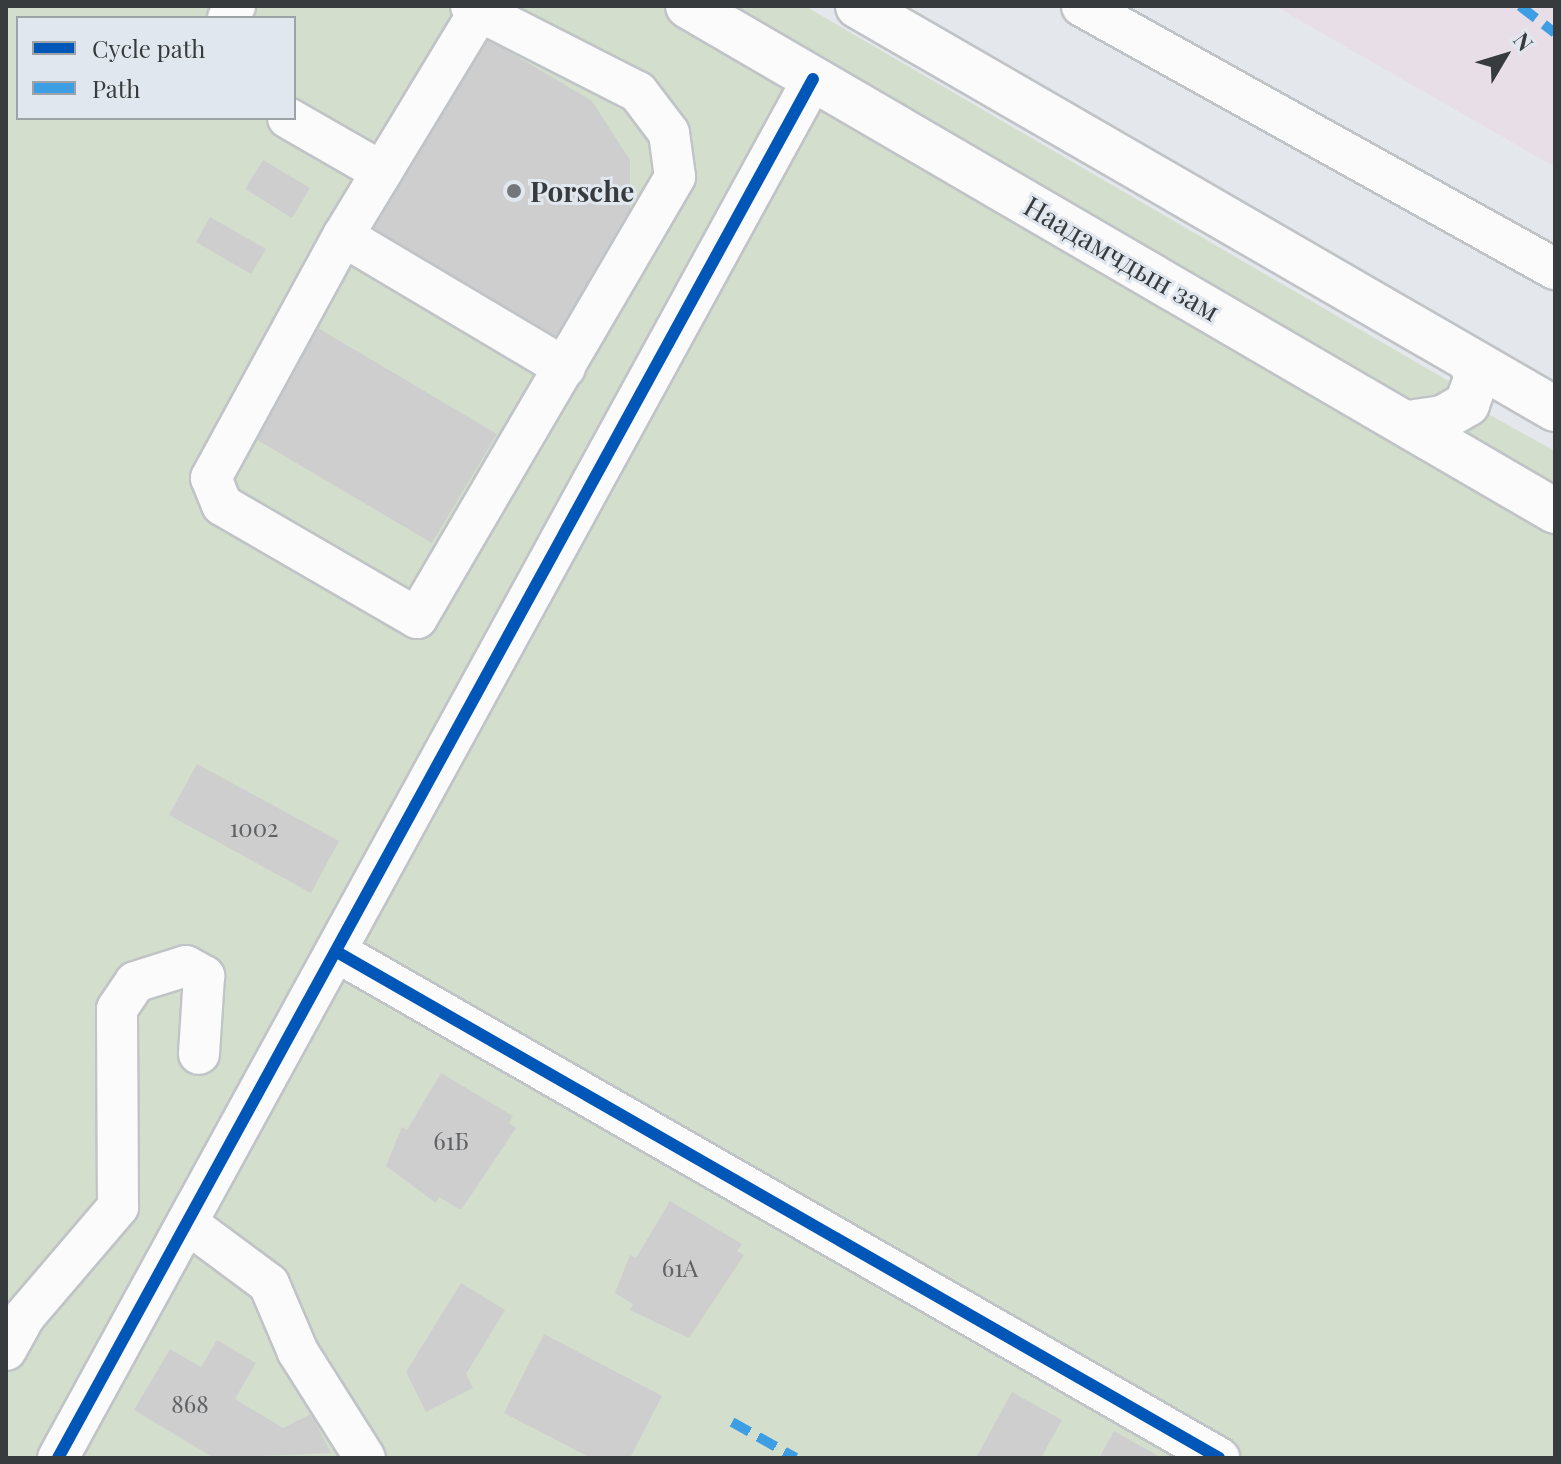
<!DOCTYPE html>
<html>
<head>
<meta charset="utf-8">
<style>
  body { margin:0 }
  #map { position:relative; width:1561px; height:1464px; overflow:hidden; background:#e4e7eb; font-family:"Playfair Display",serif }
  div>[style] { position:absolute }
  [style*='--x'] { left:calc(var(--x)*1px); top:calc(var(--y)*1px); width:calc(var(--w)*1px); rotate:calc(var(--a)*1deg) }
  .industrial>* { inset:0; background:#e7dee8 }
  .green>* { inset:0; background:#d4decc }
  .building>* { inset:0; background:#cececf }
  .roads { filter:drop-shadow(2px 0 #c1c4c7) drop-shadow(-2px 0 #c1c4c7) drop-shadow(0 2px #c1c4c7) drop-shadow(0 -2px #c1c4c7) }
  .minor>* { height:40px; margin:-20px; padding:0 20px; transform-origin:20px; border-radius:20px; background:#fbfbfc }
  .highway>* { height:44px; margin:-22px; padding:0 22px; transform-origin:22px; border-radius:22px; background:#fbfbfc }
  .quiet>* { height:10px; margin-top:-5px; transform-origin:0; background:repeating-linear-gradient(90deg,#3e9ee3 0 20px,transparent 0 30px) }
  .cycleway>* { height:12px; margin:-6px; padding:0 6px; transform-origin:6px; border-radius:6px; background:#0057b8 }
  .dots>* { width:22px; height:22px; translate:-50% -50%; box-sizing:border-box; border:4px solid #e1e7ee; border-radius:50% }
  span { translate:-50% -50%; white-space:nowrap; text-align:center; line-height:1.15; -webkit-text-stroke:6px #e1e7ee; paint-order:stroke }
  .number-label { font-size:24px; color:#5f6163 }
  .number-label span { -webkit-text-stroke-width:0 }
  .poi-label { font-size:28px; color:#383b3d; font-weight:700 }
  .left { translate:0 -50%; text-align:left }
  .street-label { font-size:28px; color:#383b3d }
  .frame { position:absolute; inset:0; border:8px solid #383b3d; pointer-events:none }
  .legend { position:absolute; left:16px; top:16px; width:280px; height:104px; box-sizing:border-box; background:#e1e7ee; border:2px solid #9da2a7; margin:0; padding:10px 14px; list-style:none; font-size:24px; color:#383b3d }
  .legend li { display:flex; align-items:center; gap:16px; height:40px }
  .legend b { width:40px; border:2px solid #9da2a7 }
  .north { position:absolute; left:1465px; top:16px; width:80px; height:80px; -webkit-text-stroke:6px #e1e7ee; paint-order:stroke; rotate:52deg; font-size:22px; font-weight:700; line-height:32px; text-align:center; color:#383b3d }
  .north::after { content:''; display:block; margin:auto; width:28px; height:36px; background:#383b3d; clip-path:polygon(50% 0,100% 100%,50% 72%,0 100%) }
</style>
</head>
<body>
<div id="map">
  <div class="industrial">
    <div style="clip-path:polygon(1275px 6px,1555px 6px,1555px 167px)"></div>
  </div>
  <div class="green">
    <div style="clip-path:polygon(evenodd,6px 6px,805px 6px,1457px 386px,1459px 398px,1555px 451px,1555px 1458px,6px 1458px,6px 6px,18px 18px,294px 18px,294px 118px,18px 118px,18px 18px)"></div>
  </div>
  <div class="building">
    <div style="clip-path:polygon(486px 38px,592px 101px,630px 160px,630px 222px,555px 352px,370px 234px)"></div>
    <div style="clip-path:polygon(263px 160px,310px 188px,292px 218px,245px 189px)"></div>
    <div style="clip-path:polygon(210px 217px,266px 249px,251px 274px,196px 242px)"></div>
    <div style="clip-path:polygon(311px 324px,497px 434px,432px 543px,247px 434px)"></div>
    <div style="clip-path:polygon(197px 764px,339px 841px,311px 893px,169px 815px)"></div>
    <div style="clip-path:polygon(441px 1073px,513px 1116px,509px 1123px,516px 1128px,461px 1210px,439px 1197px,436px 1203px,386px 1166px,402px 1127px,407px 1130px)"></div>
    <div style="clip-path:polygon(670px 1201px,742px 1244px,737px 1251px,744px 1255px,689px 1338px,630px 1310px,633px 1304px,615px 1293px,630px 1255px,636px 1258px)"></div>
    <div style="clip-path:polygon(461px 1283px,505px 1310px,466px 1374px,473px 1388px,426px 1412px,406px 1372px)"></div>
    <div style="clip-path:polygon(544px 1334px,662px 1396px,630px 1458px,591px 1458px,504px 1413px)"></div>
    <div style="clip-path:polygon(217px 1340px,256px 1363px,235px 1399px,283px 1428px,311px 1414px,331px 1453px,214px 1458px,134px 1410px,170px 1349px,201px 1367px)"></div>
    <div style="clip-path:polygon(1012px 1392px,1062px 1420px,1041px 1458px,976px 1458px)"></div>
    <div style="clip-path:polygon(1114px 1431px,1162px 1458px,1099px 1458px)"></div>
  </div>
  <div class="roads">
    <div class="minor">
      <div style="--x:471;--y:6;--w:9;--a:32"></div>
      <div style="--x:479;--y:11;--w:178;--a:27"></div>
      <div style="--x:638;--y:92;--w:51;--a:52.9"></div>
      <div style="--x:669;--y:133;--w:44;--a:82.2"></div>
      <div style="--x:675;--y:177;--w:511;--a:120.33"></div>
      <div style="--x:417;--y:618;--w:225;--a:-149.9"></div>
      <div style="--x:222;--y:505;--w:29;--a:-112"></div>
      <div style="--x:211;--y:478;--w:276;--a:-61.4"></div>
      <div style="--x:343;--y:236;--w:263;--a:-58.8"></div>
      <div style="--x:479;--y:11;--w:5;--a:-68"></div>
      <div style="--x:1082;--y:6;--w:541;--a:29.08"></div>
      <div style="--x:228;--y:18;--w:14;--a:-60"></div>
      <div style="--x:288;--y:118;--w:108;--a:29.9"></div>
      <div style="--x:343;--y:236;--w:258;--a:30.7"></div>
      <div style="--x:337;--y:952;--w:1017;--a:29.84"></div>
      <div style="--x:187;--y:1223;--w:102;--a:36.6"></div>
      <div style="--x:269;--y:1284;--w:74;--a:66.9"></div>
      <div style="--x:298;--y:1352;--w:125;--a:57.7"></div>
      <div style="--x:6;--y:1350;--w:38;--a:-61"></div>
      <div style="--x:24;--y:1317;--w:145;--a:-49.5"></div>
      <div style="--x:118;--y:1207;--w:198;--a:-90.3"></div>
      <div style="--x:117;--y:1009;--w:32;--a:-56"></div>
      <div style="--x:135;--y:982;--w:53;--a:-17.4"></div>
      <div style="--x:186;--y:966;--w:21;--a:29"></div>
      <div style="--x:204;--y:976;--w:78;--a:93.7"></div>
      <div style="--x:58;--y:1458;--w:1572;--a:-61.3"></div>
    </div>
    <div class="highway">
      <div style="--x:688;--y:6;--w:1003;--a:30.22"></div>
      <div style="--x:858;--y:6;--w:805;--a:30.04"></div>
      <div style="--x:1408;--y:423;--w:35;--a:-8"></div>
      <div style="--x:1443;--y:418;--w:28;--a:-30"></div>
      <div style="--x:1467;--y:404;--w:27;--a:-70"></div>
      <div style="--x:1476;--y:379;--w:17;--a:-103"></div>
    </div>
  </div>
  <div class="quiet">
    <div style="--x:1520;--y:6;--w:44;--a:37.6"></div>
    <div style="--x:732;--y:1422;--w:73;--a:29.4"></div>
  </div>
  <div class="cycleway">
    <div style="--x:337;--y:952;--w:1017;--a:29.84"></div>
    <div style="--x:58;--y:1458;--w:1572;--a:-61.3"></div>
  </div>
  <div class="dots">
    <div style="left:514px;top:191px;background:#74777a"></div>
  </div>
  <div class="number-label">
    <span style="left:254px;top:828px">1002</span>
    <span style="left:451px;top:1141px">61Б</span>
    <span style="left:680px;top:1268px">61А</span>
    <span style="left:190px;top:1404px">868</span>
  </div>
  <div class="poi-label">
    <span class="left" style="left:530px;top:191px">Porsche</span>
  </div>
  <div class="street-label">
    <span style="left:1122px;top:258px;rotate:30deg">Наадамчдын зам</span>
  </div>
  <div class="frame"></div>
  <ul class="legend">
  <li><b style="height:10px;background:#0057b8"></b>Cycle path</li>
  <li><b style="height:10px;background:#3e9ee3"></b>Path</li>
  </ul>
  <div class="north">N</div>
</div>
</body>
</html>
